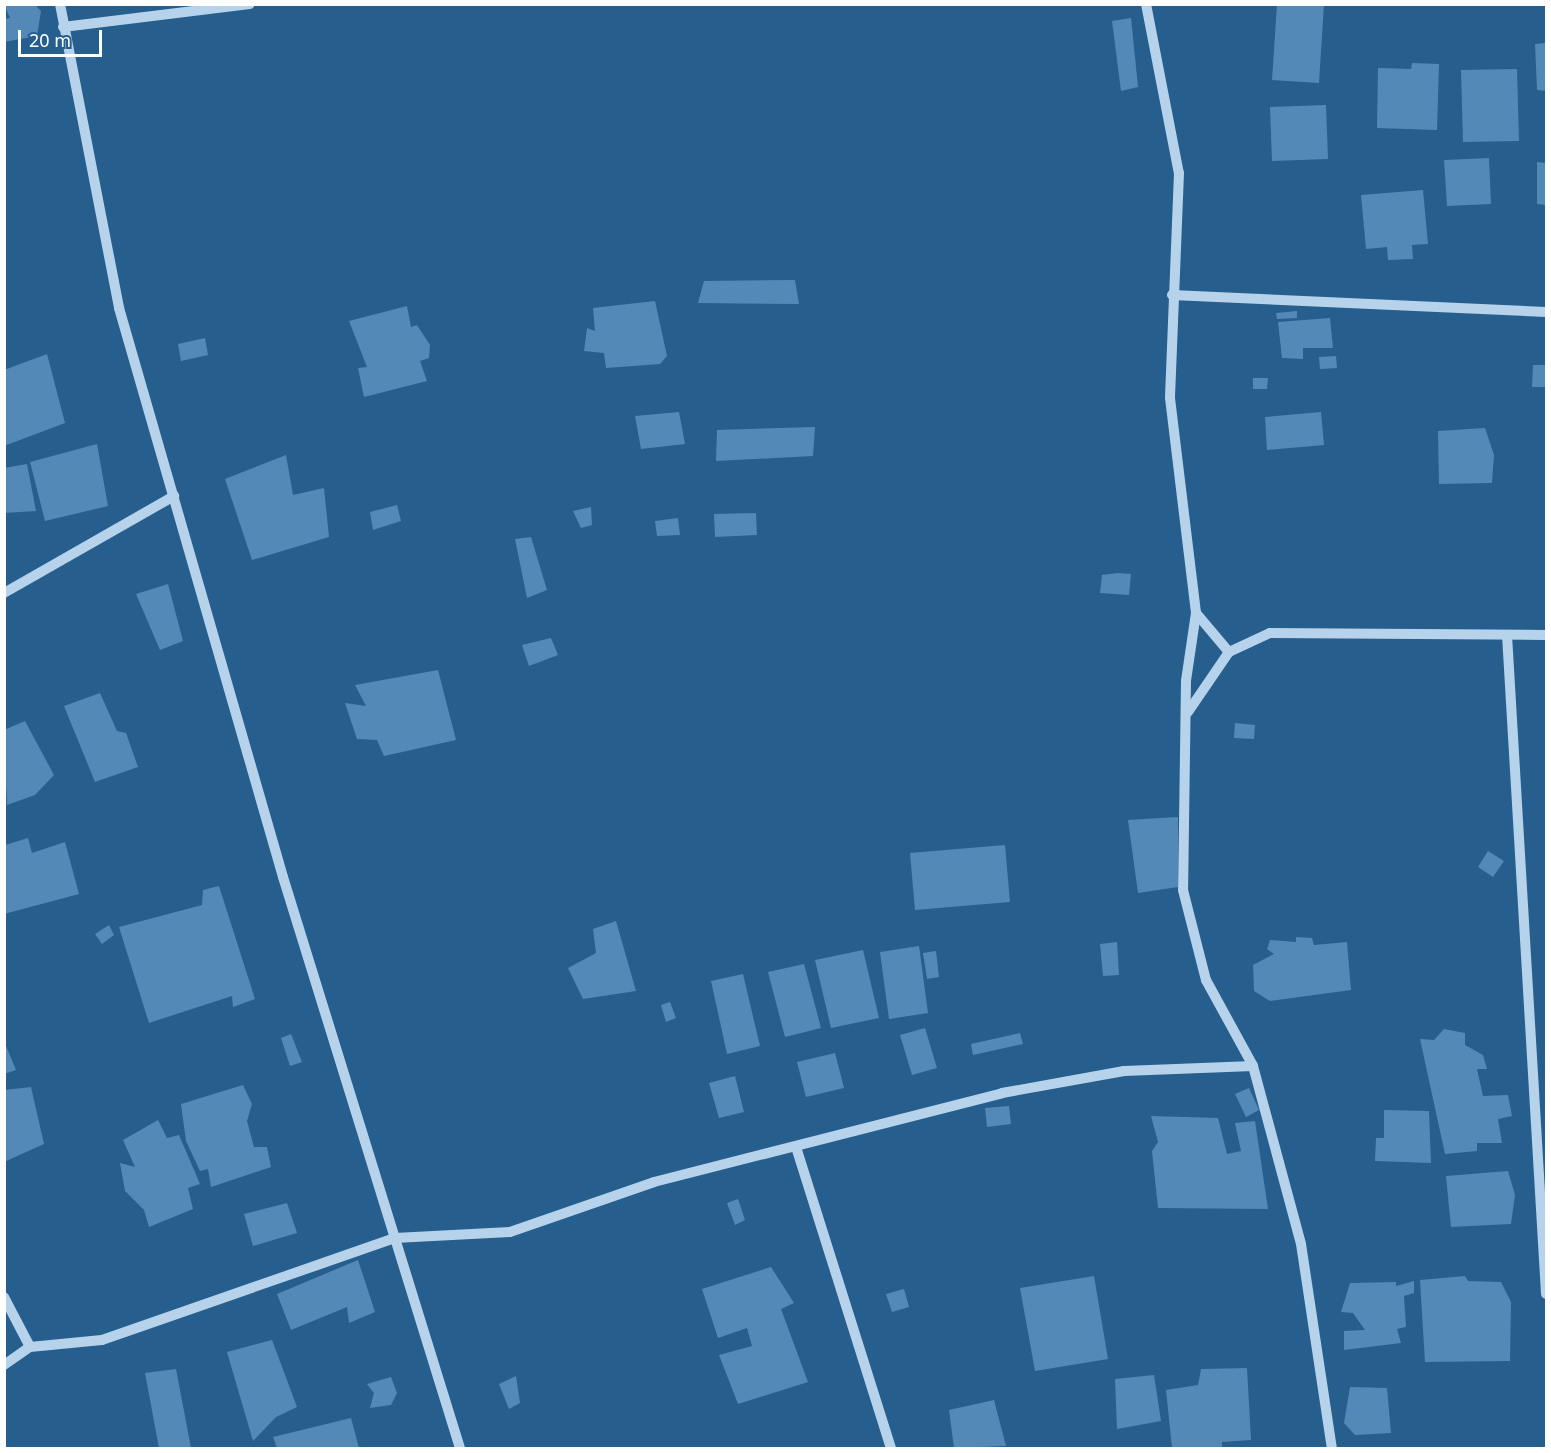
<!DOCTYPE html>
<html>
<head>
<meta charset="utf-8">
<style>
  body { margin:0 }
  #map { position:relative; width:1551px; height:1453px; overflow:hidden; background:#265e8e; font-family:"Noto Sans",sans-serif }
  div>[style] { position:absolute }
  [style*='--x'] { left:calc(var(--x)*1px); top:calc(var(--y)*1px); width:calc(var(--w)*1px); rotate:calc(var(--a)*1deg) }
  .building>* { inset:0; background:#5389b7 }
  .minor>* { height:10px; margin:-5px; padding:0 5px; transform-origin:5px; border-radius:5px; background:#b6d3eb }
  span { translate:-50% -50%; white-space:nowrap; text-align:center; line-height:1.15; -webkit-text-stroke:6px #265e8e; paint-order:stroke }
  .frame { position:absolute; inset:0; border:6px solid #fff; pointer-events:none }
  .scale { position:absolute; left:18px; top:30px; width:84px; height:27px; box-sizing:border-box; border:3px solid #fff; border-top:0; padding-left:8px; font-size:18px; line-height:21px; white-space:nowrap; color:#fff; -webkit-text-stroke:4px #265e8e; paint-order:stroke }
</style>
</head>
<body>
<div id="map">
  <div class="building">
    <div style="clip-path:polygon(4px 4px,34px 4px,41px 11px,37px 36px,4px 42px,4px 19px,10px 18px)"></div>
    <div style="clip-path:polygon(1277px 4px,1324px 4px,1319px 83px,1272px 80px)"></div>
    <div style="clip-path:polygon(1131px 18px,1138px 87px,1121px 91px,1112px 21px)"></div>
    <div style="clip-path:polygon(1546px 43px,1546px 91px,1537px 90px,1535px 44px)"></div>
    <div style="clip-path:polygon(1412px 63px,1439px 64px,1437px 130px,1377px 128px,1378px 68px,1411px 69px)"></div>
    <div style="clip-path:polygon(1517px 69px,1519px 141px,1463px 142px,1461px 70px)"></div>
    <div style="clip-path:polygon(1326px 105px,1328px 159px,1272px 161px,1270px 107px)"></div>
    <div style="clip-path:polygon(1489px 158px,1491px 204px,1447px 206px,1444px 160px)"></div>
    <div style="clip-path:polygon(1537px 162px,1546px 163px,1546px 205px,1537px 204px)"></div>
    <div style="clip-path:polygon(1423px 190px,1428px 244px,1412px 245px,1413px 259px,1388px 260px,1387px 247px,1366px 249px,1361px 195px)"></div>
    <div style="clip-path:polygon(795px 280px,799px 304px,698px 303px,704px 281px)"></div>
    <div style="clip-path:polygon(655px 301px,667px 356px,660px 364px,606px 368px,604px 353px,584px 351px,587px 328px,595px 331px,593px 308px)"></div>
    <div style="clip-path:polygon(407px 306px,411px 327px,417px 325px,430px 345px,429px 358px,420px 361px,427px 381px,364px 397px,358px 368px,367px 367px,349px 321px)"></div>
    <div style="clip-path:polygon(1297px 311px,1297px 318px,1277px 319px,1276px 313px)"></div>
    <div style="clip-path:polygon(1330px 318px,1333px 348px,1303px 348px,1303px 359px,1282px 358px,1278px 322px)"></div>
    <div style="clip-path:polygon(205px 338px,208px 355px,181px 361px,178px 344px)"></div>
    <div style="clip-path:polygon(47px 354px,65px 423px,4px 446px,4px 370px)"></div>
    <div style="clip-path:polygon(1336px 356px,1337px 368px,1320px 369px,1319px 357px)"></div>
    <div style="clip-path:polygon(1533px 365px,1546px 365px,1546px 387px,1532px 387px)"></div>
    <div style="clip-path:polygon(1253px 378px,1268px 378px,1267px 389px,1253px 389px)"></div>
    <div style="clip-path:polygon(679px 412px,685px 444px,641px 449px,635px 416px)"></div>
    <div style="clip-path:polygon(1321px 412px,1324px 445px,1267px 450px,1265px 417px)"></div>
    <div style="clip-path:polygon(815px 427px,813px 456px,716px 461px,717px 430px)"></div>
    <div style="clip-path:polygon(1485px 428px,1494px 455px,1492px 483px,1439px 484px,1438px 431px)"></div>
    <div style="clip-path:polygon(97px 444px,108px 506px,45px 521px,30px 462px)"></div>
    <div style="clip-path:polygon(286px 455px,293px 495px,324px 488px,329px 537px,252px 560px,225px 479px)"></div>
    <div style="clip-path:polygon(27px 464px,36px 511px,4px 513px,4px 468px)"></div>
    <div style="clip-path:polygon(397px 505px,401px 521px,373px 530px,370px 512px)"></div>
    <div style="clip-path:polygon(591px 507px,592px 525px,581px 528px,573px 511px)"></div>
    <div style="clip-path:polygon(756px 513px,757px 535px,715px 537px,714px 514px)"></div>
    <div style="clip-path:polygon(678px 518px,680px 535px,657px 536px,655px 521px)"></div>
    <div style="clip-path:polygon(531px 537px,547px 590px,527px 598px,515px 539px)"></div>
    <div style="clip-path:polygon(1118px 573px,1131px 574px,1129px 595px,1100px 593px,1102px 575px)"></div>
    <div style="clip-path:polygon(168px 584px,183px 641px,160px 650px,136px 594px)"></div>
    <div style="clip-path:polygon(551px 638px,558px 655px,529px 666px,522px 645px)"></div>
    <div style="clip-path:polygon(438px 670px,456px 740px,384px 756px,377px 740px,357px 739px,345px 703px,366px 706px,355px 685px)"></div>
    <div style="clip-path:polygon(100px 693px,117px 731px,126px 733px,138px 767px,95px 782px,64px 706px)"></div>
    <div style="clip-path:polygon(25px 721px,54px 775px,35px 795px,7px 805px,4px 730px)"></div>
    <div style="clip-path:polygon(1235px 723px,1255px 725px,1254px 739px,1234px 738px)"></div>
    <div style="clip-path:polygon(1178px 817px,1178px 887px,1138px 893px,1128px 820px)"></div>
    <div style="clip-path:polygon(28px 838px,32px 853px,65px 842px,79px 894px,4px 914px,5px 845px)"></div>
    <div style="clip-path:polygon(1005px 845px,1010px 902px,915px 910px,910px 853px)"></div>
    <div style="clip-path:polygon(1488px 851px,1504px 861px,1493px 877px,1478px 867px)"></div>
    <div style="clip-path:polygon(219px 886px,255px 999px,233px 1007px,232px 996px,149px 1023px,119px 927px,202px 905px,203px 890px)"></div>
    <div style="clip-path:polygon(616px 921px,636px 991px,583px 999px,568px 968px,596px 953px,593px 929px)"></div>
    <div style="clip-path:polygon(109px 925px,114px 935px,102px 944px,95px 934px)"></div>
    <div style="clip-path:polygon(1296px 937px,1312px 938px,1314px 945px,1347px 942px,1351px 990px,1270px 1001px,1254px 991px,1253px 965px,1274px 954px,1267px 949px,1270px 940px,1296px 942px)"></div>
    <div style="clip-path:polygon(1117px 942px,1119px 975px,1103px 976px,1100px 944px)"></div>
    <div style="clip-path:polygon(919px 946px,928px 1013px,889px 1019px,880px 952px)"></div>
    <div style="clip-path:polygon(863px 950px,879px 1018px,831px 1028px,815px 960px)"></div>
    <div style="clip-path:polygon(936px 951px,939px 977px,927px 979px,923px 953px)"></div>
    <div style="clip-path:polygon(804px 964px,821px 1028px,785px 1037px,768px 972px)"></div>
    <div style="clip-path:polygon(743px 974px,760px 1046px,727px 1054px,711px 981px)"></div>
    <div style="clip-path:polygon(670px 1002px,676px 1018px,666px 1022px,661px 1005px)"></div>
    <div style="clip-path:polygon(925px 1028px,937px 1068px,912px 1075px,900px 1035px)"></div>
    <div style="clip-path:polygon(1444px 1029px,1465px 1033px,1465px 1045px,1483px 1055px,1487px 1069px,1477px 1069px,1483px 1096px,1508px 1095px,1512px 1116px,1498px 1119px,1502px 1143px,1477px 1143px,1477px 1151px,1445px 1154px,1420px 1039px,1434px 1040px)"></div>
    <div style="clip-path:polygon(1020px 1033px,1023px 1044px,973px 1055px,971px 1044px)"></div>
    <div style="clip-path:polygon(291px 1034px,302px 1062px,290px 1066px,281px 1038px)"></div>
    <div style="clip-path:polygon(4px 1041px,16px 1070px,4px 1074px)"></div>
    <div style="clip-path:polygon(835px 1053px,844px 1088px,806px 1097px,797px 1062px)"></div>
    <div style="clip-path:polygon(735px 1076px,744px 1112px,719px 1118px,709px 1083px)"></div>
    <div style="clip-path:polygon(243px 1085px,252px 1104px,247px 1121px,254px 1147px,267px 1147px,271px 1167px,211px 1187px,208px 1169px,200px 1171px,186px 1141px,181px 1104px)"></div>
    <div style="clip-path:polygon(31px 1087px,44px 1144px,4px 1162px,4px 1090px)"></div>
    <div style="clip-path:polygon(1249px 1088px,1259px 1110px,1246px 1117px,1235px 1094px)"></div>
    <div style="clip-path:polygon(1009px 1106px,1011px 1124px,987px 1127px,985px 1108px)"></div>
    <div style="clip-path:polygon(1384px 1110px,1429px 1111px,1431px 1163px,1375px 1161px,1376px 1138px,1384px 1138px)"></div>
    <div style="clip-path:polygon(1151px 1116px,1218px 1118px,1227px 1154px,1241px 1151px,1235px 1123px,1255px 1121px,1268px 1209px,1158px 1208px,1152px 1151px,1158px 1142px)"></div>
    <div style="clip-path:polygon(158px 1120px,167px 1138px,179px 1135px,200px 1184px,188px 1188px,193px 1209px,149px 1227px,144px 1210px,125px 1191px,120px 1163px,135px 1167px,123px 1140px)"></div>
    <div style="clip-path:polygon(1508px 1171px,1515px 1195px,1511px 1224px,1451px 1227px,1446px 1176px)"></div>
    <div style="clip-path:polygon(738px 1199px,745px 1220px,735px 1225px,727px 1203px)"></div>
    <div style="clip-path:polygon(287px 1203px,297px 1233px,253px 1246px,244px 1214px)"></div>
    <div style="clip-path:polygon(358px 1260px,375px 1312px,349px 1323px,347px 1307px,291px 1330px,277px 1294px)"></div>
    <div style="clip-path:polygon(771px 1267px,794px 1303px,781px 1309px,808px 1382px,738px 1404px,719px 1355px,752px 1346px,747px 1328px,718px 1338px,702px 1289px)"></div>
    <div style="clip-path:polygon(1094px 1276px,1108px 1359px,1035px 1371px,1020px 1288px)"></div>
    <div style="clip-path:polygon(1465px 1276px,1468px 1281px,1501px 1282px,1511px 1302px,1510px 1361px,1425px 1362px,1420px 1280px)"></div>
    <div style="clip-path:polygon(1414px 1281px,1414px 1293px,1404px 1296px,1406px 1327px,1397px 1329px,1401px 1343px,1344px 1350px,1344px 1331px,1365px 1330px,1353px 1313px,1341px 1312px,1350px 1283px,1396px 1282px,1396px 1286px)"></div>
    <div style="clip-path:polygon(904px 1289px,909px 1307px,892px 1312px,886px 1294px)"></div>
    <div style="clip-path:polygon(272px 1340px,297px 1407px,276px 1417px,253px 1441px,227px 1352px)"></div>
    <div style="clip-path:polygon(1247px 1368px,1251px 1440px,1222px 1442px,1222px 1448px,1172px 1448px,1166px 1390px,1198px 1385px,1201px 1369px)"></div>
    <div style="clip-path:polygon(176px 1369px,191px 1448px,159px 1448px,145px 1373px)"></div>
    <div style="clip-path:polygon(1154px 1375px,1161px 1421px,1117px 1429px,1115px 1379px)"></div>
    <div style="clip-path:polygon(516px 1376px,520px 1403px,509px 1409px,499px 1384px)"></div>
    <div style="clip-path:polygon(391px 1377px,397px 1393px,391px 1405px,370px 1408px,374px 1393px,367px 1384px)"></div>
    <div style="clip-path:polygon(1350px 1387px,1387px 1388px,1391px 1433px,1355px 1435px,1344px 1423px)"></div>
    <div style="clip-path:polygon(994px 1400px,1006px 1446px,954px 1448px,949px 1410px)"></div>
    <div style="clip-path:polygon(351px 1418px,359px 1448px,277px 1448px,273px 1437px)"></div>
  </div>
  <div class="minor">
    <div style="--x:60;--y:4;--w:310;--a:79"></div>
    <div style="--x:119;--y:308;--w:592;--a:73.92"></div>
    <div style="--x:283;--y:877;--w:598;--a:72.78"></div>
    <div style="--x:1146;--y:4;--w:172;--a:79"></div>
    <div style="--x:1179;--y:173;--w:225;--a:92.3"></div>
    <div style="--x:1170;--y:398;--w:217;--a:83.1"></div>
    <div style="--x:1196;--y:613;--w:51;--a:49.8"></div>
    <div style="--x:1229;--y:652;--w:45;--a:-24.9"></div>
    <div style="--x:1270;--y:633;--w:276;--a:0.4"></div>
    <div style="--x:63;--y:27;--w:188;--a:-7"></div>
    <div style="--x:1172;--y:295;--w:374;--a:2.6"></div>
    <div style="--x:4;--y:593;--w:196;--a:-29.7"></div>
    <div style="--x:1196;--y:613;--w:69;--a:98.4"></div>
    <div style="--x:1186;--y:681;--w:209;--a:90.8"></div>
    <div style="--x:1183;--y:890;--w:93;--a:75.7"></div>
    <div style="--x:1206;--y:980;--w:98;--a:61.3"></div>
    <div style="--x:1253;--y:1066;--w:184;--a:74.9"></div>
    <div style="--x:1301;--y:1244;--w:206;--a:81.4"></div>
    <div style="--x:1507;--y:635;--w:660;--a:86.61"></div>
    <div style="--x:1188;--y:712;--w:73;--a:-55.7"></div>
    <div style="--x:796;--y:1147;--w:316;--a:72.5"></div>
    <div style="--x:4;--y:1297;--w:56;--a:62.5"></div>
    <div style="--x:4;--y:1365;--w:32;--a:-35"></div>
    <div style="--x:30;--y:1347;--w:72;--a:-5.6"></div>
    <div style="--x:102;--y:1340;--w:310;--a:-19.2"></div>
    <div style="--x:395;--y:1238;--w:115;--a:-3"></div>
    <div style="--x:510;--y:1232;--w:152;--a:-19.1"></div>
    <div style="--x:654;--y:1182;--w:359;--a:-14.3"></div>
    <div style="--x:1002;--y:1093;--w:124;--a:-10.2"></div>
    <div style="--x:1124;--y:1071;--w:129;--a:-2.2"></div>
  </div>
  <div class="frame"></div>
  <div class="scale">20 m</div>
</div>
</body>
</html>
